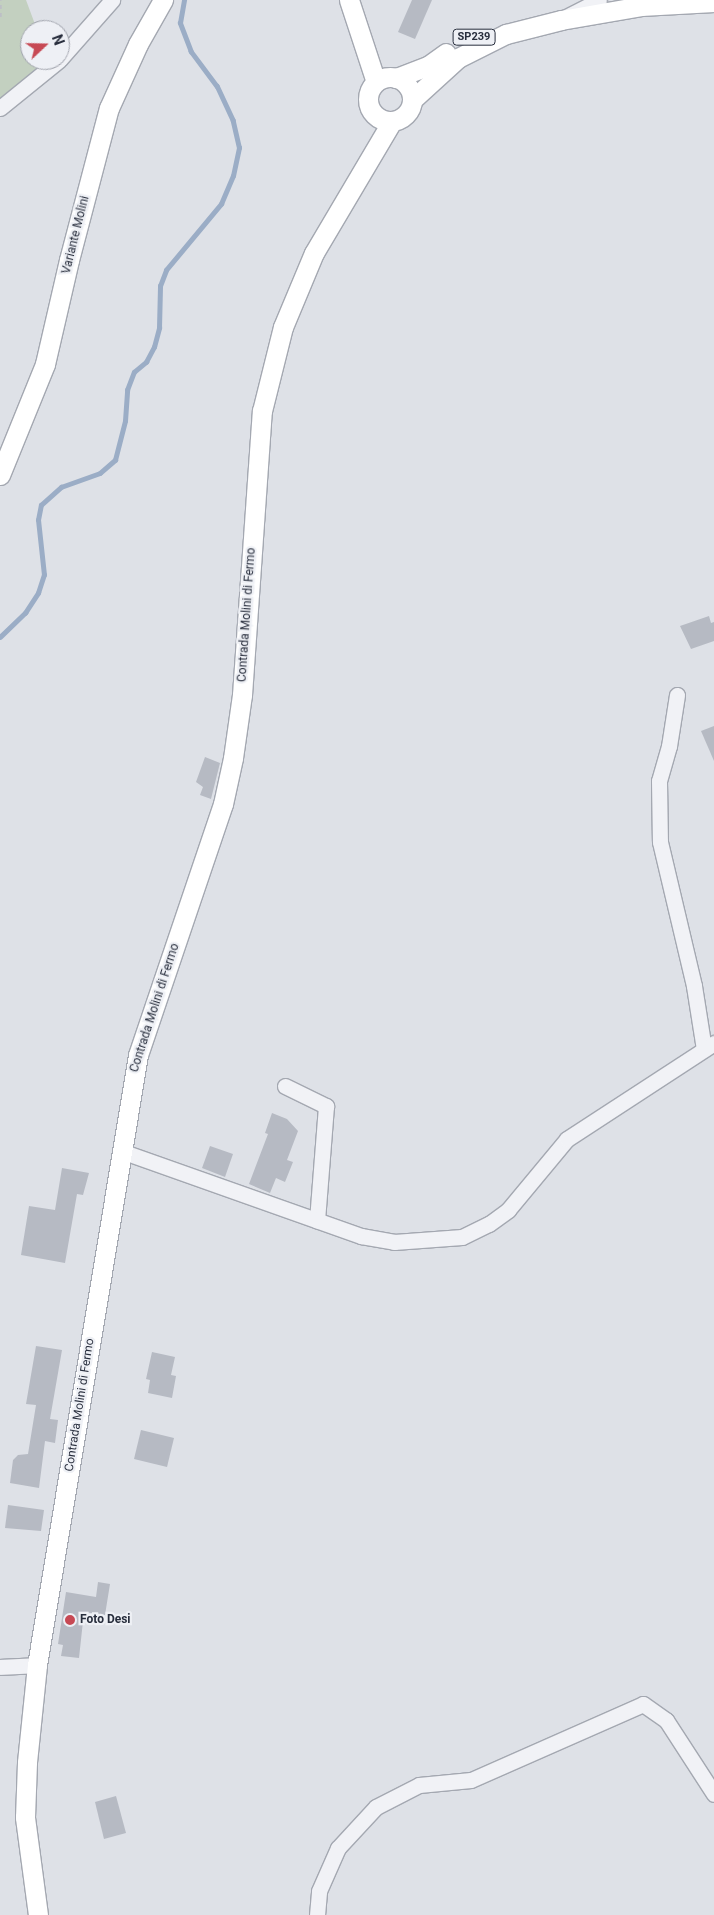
<!DOCTYPE html>
<html>
<head>
<meta charset="utf-8">
<style>
  body { margin:0 }
  #map { position:relative; width:714px; height:1915px; overflow:hidden; background:#dee1e7; font-family:Roboto,sans-serif }
  div>[style] { position:absolute }
  [style*='--x'] { left:calc(var(--x)*1px); top:calc(var(--y)*1px); width:calc(var(--w)*1px); rotate:calc(var(--a)*1deg) }
  .green>* { inset:0; background:#c3d0c0 }
  .stream>* { height:4.5px; margin:-2.25px; padding:0 2.25px; transform-origin:2.25px; border-radius:2.25px; background:#9badc6 }
  .building>* { inset:0; background:#b6bac3 }
  .path>* { height:2.5px; margin-top:-1.25px; transform-origin:0; background:repeating-linear-gradient(90deg,#bdbfc6 0 4px,transparent 0 8px) }
  .roads { filter:drop-shadow(1px 0 #a4a8b1) drop-shadow(-1px 0 #a4a8b1) drop-shadow(0 1px #a4a8b1) drop-shadow(0 -1px #a4a8b1) }
  .minor>* { height:15px; margin:-7.5px; padding:0 7.5px; transform-origin:7.5px; border-radius:7.5px; background:#f1f2f6 }
  .major>* { height:19px; margin:-9.5px; padding:0 9.5px; transform-origin:9.5px; border-radius:9.5px; background:#fff }
  .major>.ring { margin:-9.5px; padding:0; box-sizing:content-box; background:none; border:19px solid #fff; border-radius:50% }
  .dots>* { width:14px; height:14px; translate:-50% -50%; box-sizing:border-box; border:2px solid #eef0f5; border-radius:50% }
  span { translate:-50% -50%; white-space:nowrap; text-align:center; line-height:1.15; -webkit-text-stroke:4.5px #eef0f5; paint-order:stroke }
  .shield-label span { padding:1px 4px; background:#eef0f5; border:1px solid; border-radius:4px; -webkit-text-stroke-width:0 }
  .shield-label { font-size:11px; color:#282e3d; font-weight:700 }
  .street-label { font-size:12px; color:#282e3d }
  .poi-label { font-size:12px; color:#282e3d; font-weight:700 }
  .left { translate:0 -50%; text-align:left }
  .north { position:absolute; left:20px; top:20px; width:50px; height:50px; box-sizing:border-box; background:#eef0f5; border:1px solid #9fa2ab; border-radius:50%; rotate:69deg; font-size:14px; font-weight:700; line-height:20px; text-align:center; color:#282e3d }
  .north::after { content:''; display:block; margin:auto; width:18px; height:22px; background:#c74954; clip-path:polygon(50% 0,100% 100%,50% 72%,0 100%) }
</style>
</head>
<body>
<div id="map">
  <div class="green">
    <div style="clip-path:polygon(0 0,26px 0,36px 27px,30px 30px,30px 60px,50px 60px,0 106px)"></div>
  </div>
  <div class="stream">
    <div style="--x:0;--y:637;--w:35;--a:-44"></div>
    <div style="--x:25;--y:613;--w:24;--a:-57"></div>
    <div style="--x:38;--y:593;--w:19;--a:-72"></div>
    <div style="--x:44;--y:575;--w:55;--a:-96.2"></div>
    <div style="--x:38;--y:520;--w:15;--a:-79"></div>
    <div style="--x:41;--y:505;--w:27;--a:-42"></div>
    <div style="--x:61;--y:487;--w:41;--a:-19.7"></div>
    <div style="--x:100;--y:473;--w:20;--a:-41"></div>
    <div style="--x:115;--y:460;--w:40;--a:-75.6"></div>
    <div style="--x:125;--y:421;--w:31;--a:-86"></div>
    <div style="--x:127;--y:390;--w:19;--a:-69"></div>
    <div style="--x:134;--y:372;--w:16;--a:-40"></div>
    <div style="--x:146;--y:362;--w:17;--a:-62"></div>
    <div style="--x:154;--y:347;--w:20;--a:-75"></div>
    <div style="--x:159;--y:328;--w:42;--a:-88.6"></div>
    <div style="--x:160;--y:286;--w:17;--a:-69"></div>
    <div style="--x:166;--y:270;--w:86;--a:-50.2"></div>
    <div style="--x:221;--y:204;--w:30;--a:-67"></div>
    <div style="--x:233;--y:176;--w:29;--a:-78"></div>
    <div style="--x:239;--y:148;--w:28;--a:-103"></div>
    <div style="--x:233;--y:121;--w:38;--a:-115"></div>
    <div style="--x:217;--y:87;--w:44;--a:-126.6"></div>
    <div style="--x:191;--y:52;--w:31;--a:-111"></div>
    <div style="--x:180;--y:23;--w:23;--a:-80"></div>
  </div>
  <div class="building">
    <div style="clip-path:polygon(412px 0,432px 0,415px 39px,398px 32px)"></div>
    <div style="clip-path:polygon(709px 616px,711px 623px,714px 622px,714px 641px,691px 649px,680px 626px)"></div>
    <div style="clip-path:polygon(714px 726px,714px 761px,701px 731px)"></div>
    <div style="clip-path:polygon(205px 757px,220px 763px,211px 799px,200px 795px,203px 787px,196px 782px)"></div>
    <div style="clip-path:polygon(272px 1113px,287px 1119px,298px 1131px,287px 1160px,293px 1162px,285px 1182px,276px 1178px,270px 1193px,249px 1184px,268px 1134px,265px 1133px)"></div>
    <div style="clip-path:polygon(210px 1146px,233px 1154px,225px 1177px,202px 1168px)"></div>
    <div style="clip-path:polygon(62px 1168px,89px 1173px,83px 1195px,77px 1194px,65px 1263px,21px 1255px,29px 1206px,55px 1210px)"></div>
    <div style="clip-path:polygon(36px 1346px,62px 1350px,50px 1419px,58px 1420px,55px 1443px,45px 1441px,39px 1488px,10px 1483px,13px 1460px,18px 1455px,28px 1454px,36px 1405px,26px 1404px)"></div>
    <div style="clip-path:polygon(152px 1352px,175px 1357px,171px 1375px,176px 1376px,172px 1398px,148px 1393px,150px 1380px,146px 1379px)"></div>
    <div style="clip-path:polygon(141px 1430px,174px 1438px,167px 1467px,134px 1459px)"></div>
    <div style="clip-path:polygon(8px 1505px,44px 1510px,41px 1531px,5px 1528px)"></div>
    <div style="clip-path:polygon(98px 1582px,110px 1584px,105px 1615px,84px 1612px,79px 1658px,61px 1656px,63px 1645px,58px 1644px,66px 1592px,96px 1597px)"></div>
    <div style="clip-path:polygon(116px 1796px,126px 1833px,104px 1839px,95px 1802px)"></div>
  </div>
  <div class="path">
    <div style="--x:0;--y:17;--w:17;--a:-90"></div>
  </div>
  <div class="roads">
    <div class="minor">
      <div style="--x:566;--y:17;--w:37;--a:-27"></div>
      <div style="--x:60;--y:59;--w:79;--a:-48.6"></div>
      <div style="--x:0;--y:108;--w:76;--a:-39.1"></div>
      <div style="--x:677;--y:695;--w:52;--a:98.9"></div>
      <div style="--x:669;--y:746;--w:36;--a:106"></div>
      <div style="--x:659;--y:781;--w:61;--a:89.1"></div>
      <div style="--x:660;--y:842;--w:148;--a:76.7"></div>
      <div style="--x:694;--y:986;--w:64;--a:81"></div>
      <div style="--x:285;--y:1086;--w:46;--a:26"></div>
      <div style="--x:326;--y:1106;--w:115;--a:94.5"></div>
      <div style="--x:121;--y:1151;--w:255;--a:19.5"></div>
      <div style="--x:361;--y:1236;--w:34;--a:10"></div>
      <div style="--x:394;--y:1242;--w:68;--a:-4.2"></div>
      <div style="--x:462;--y:1237;--w:30;--a:-26"></div>
      <div style="--x:489;--y:1224;--w:24;--a:-36"></div>
      <div style="--x:508;--y:1210;--w:92;--a:-50.3"></div>
      <div style="--x:567;--y:1139;--w:176;--a:-33.1"></div>
      <div style="--x:0;--y:1667;--w:37;--a:-3"></div>
      <div style="--x:317;--y:1915;--w:24;--a:-85"></div>
      <div style="--x:319;--y:1891;--w:47;--a:-66.2"></div>
      <div style="--x:338;--y:1848;--w:56;--a:-47.2"></div>
      <div style="--x:376;--y:1807;--w:48;--a:-27.1"></div>
      <div style="--x:419;--y:1785;--w:52;--a:-5.5"></div>
      <div style="--x:471;--y:1780;--w:188;--a:-23.8"></div>
      <div style="--x:643;--y:1704;--w:28;--a:35"></div>
      <div style="--x:666;--y:1720;--w:88;--a:57"></div>
    </div>
    <div class="major">
      <div style="--x:349;--y:0;--w:86;--a:71.8"></div>
      <div class="ring" style="left:368px;top:77px;width:25px;height:25px"></div>
      <div style="--x:396;--y:78;--w:34;--a:-21"></div>
      <div style="--x:428;--y:66;--w:22;--a:-36"></div>
      <div style="--x:412;--y:100;--w:62;--a:-42.4"></div>
      <div style="--x:458;--y:58;--w:54;--a:-26.6"></div>
      <div style="--x:506;--y:34;--w:57;--a:-14.3"></div>
      <div style="--x:561;--y:20;--w:81;--a:-9.9"></div>
      <div style="--x:641;--y:6;--w:73;--a:-3.1"></div>
      <div style="--x:0;--y:475;--w:120;--a:-67.9"></div>
      <div style="--x:45;--y:364;--w:107;--a:-77"></div>
      <div style="--x:69;--y:260;--w:157;--a:-75.3"></div>
      <div style="--x:109;--y:108;--w:70;--a:-65.6"></div>
      <div style="--x:138;--y:44;--w:51;--a:-60.4"></div>
      <div style="--x:38;--y:1915;--w:99;--a:-97.6"></div>
      <div style="--x:25;--y:1817;--w:55;--a:-87.9"></div>
      <div style="--x:27;--y:1762;--w:98;--a:-84.1"></div>
      <div style="--x:37;--y:1665;--w:618;--a:-80.6"></div>
      <div style="--x:138;--y:1055;--w:265;--a:-71.3"></div>
      <div style="--x:223;--y:804;--w:47;--a:-77.7"></div>
      <div style="--x:233;--y:758;--w:64;--a:-81.9"></div>
      <div style="--x:242;--y:695;--w:285;--a:-86"></div>
      <div style="--x:262;--y:411;--w:87;--a:-76"></div>
      <div style="--x:283;--y:327;--w:80;--a:-67.3"></div>
      <div style="--x:314;--y:253;--w:153;--a:-59.4"></div>
    </div>
  </div>
  <div class="dots">
    <div style="left:70px;top:1620px;background:#c74954"></div>
  </div>
  <div class="shield-label">
    <span style="left:474px;top:37px">SP239</span>
  </div>
  <div class="street-label">
    <span style="left:76px;top:235px;rotate:-76deg">Variante Molini</span>
    <span style="left:247px;top:615px;rotate:-86deg">Contrada Molini di Fermo</span>
    <span style="left:155px;top:1008px;rotate:-72deg">Contrada Molini di Fermo</span>
    <span style="left:80px;top:1405px;rotate:-81deg">Contrada Molini di Fermo</span>
  </div>
  <div class="poi-label">
    <span class="left" style="left:80px;top:1620px">Foto Desi</span>
  </div>
  <div class="north">N</div>
</div>
</body>
</html>
